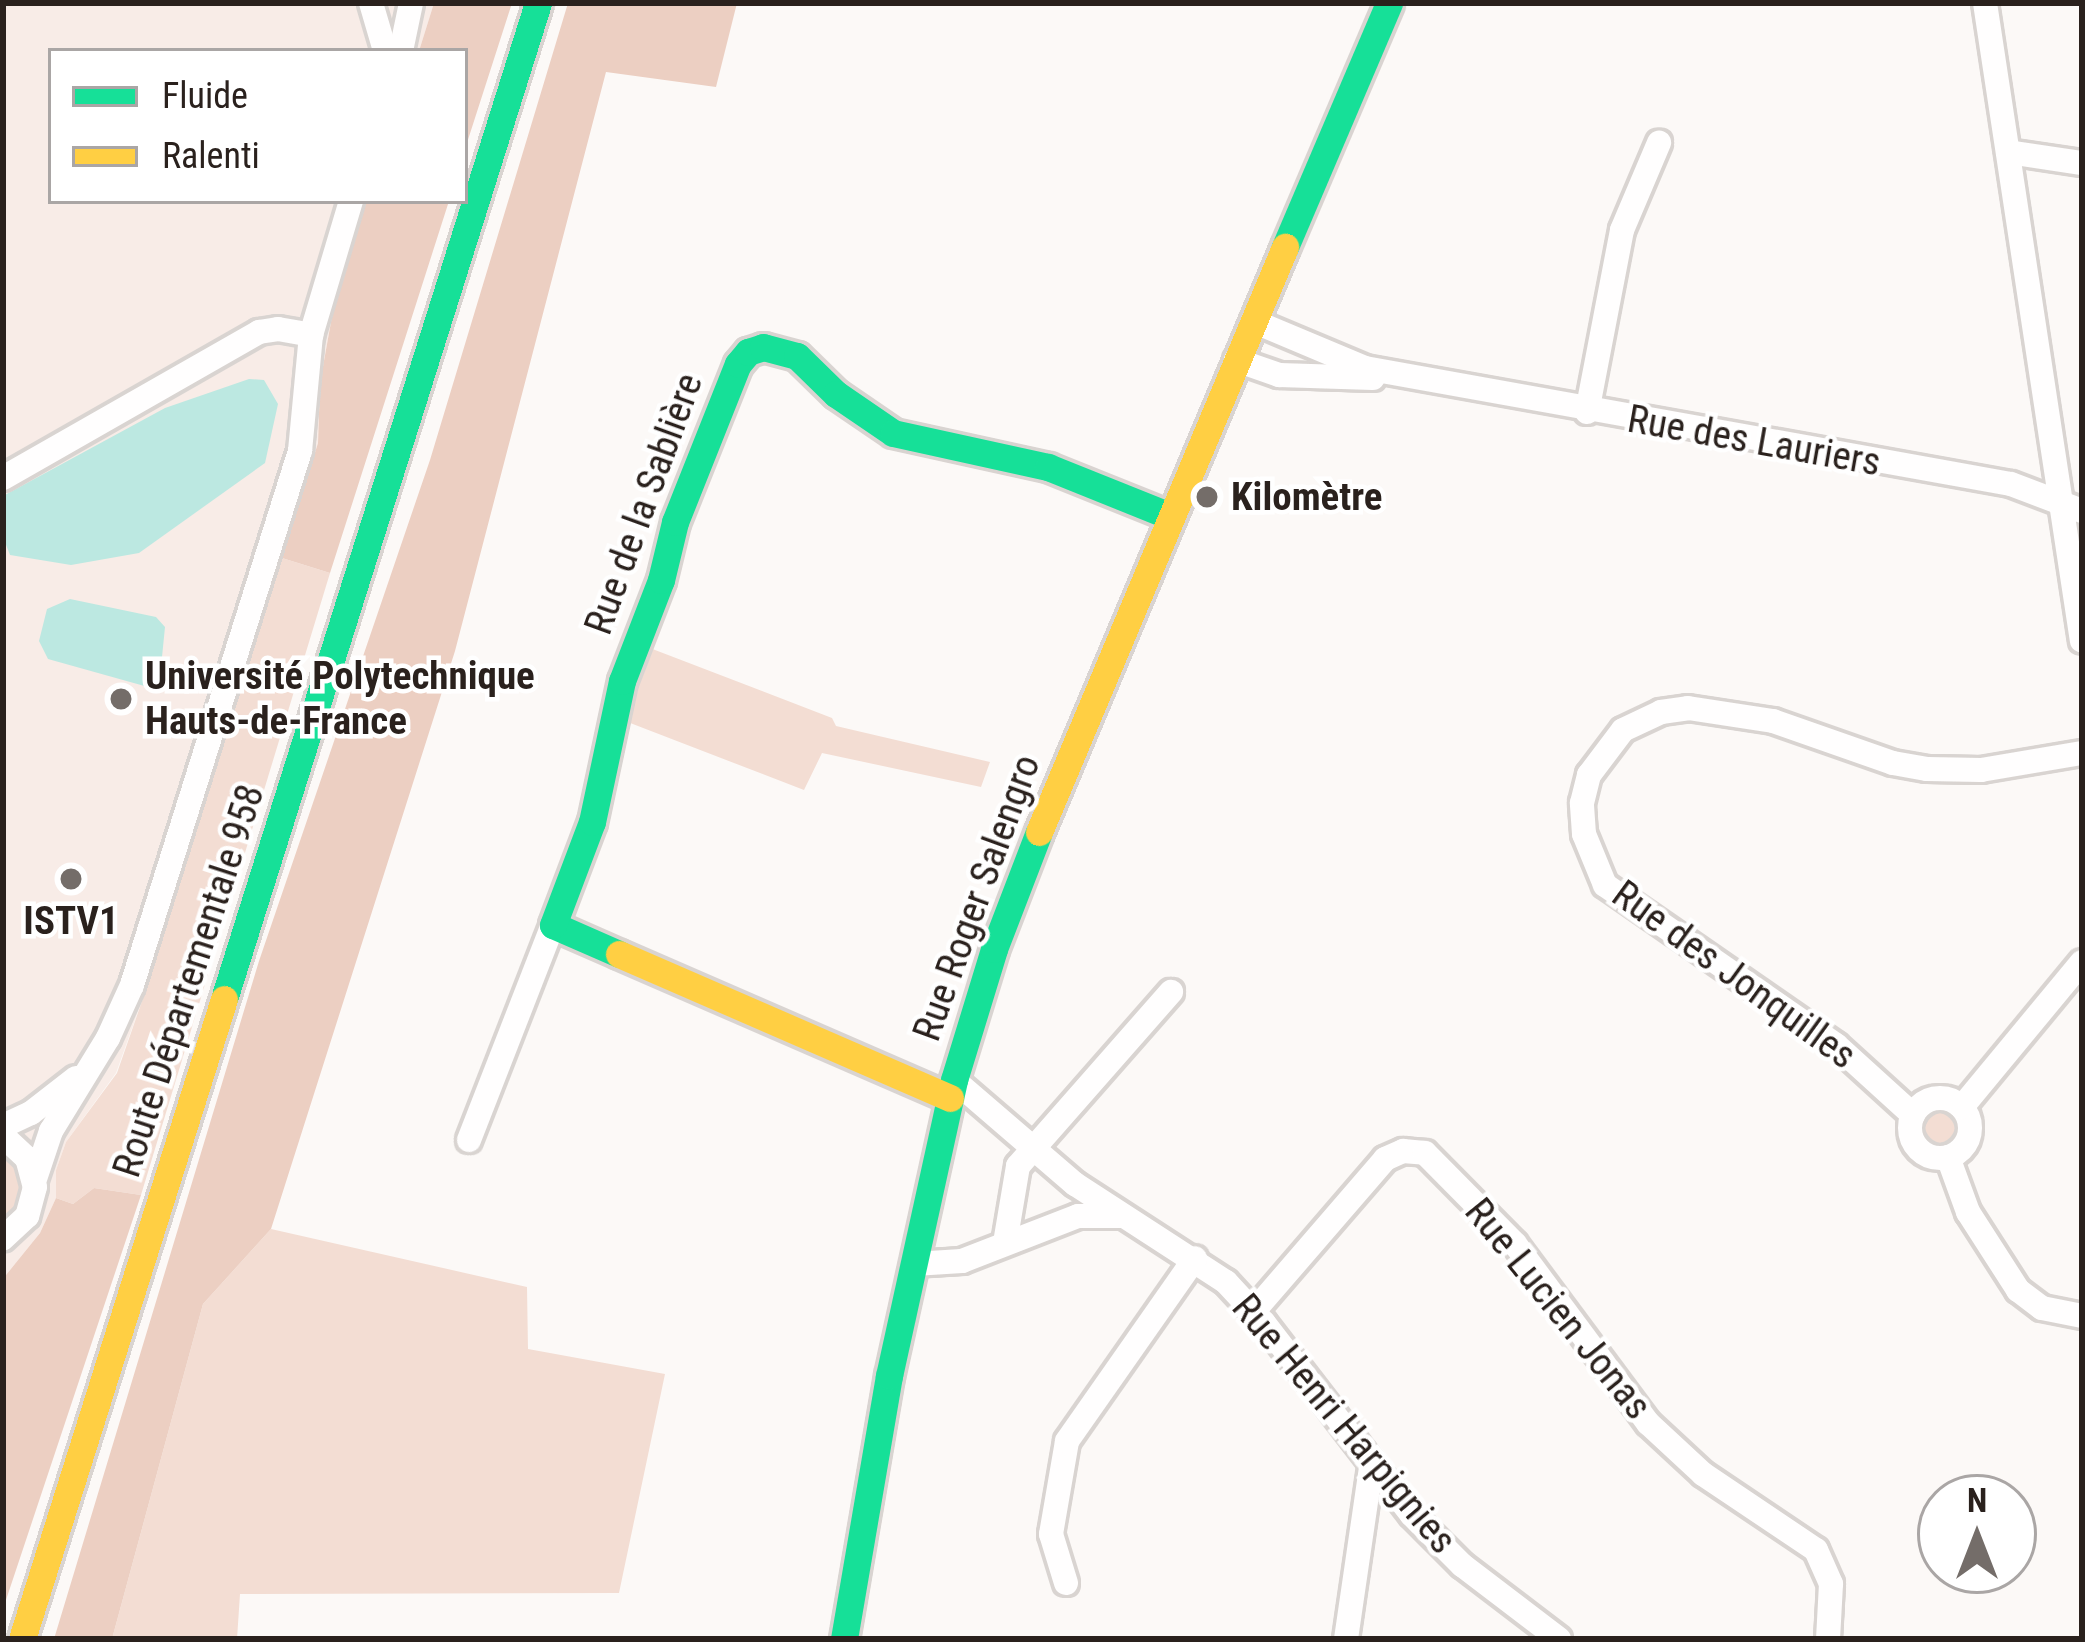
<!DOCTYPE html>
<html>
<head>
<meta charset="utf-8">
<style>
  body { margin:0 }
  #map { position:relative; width:2085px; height:1642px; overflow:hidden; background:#fcf9f7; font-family:"Roboto Condensed",sans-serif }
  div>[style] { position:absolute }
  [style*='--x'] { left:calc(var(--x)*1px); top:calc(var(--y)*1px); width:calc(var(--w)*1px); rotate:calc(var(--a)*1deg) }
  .built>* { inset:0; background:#f8ece7 }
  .green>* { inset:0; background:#f3ddd3 }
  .round { border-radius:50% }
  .forest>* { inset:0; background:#eccfc2 }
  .water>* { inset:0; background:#bce8e1 }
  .roads { filter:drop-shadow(3px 0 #d9d4d1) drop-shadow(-3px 0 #d9d4d1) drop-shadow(0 3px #d9d4d1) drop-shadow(0 -3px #d9d4d1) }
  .street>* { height:24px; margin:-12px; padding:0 12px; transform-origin:12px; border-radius:12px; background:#fffefe }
  .street>.ring { margin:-12px; padding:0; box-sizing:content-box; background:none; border:24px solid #fffefe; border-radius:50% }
  .fast>* { height:27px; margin:-13.5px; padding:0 13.5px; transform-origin:13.5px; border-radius:13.5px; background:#16e098 }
  .slow>* { height:27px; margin:-13.5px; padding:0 13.5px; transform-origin:13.5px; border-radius:13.5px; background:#ffcf43 }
  .dots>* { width:33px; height:33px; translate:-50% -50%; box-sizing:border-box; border:6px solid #fff; border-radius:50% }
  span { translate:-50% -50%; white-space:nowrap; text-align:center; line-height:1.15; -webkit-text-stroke:9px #fff; paint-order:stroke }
  .street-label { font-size:39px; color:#2a211d }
  .poi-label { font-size:39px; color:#2a211d; font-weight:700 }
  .left { translate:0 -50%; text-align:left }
  .frame { position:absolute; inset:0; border:6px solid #2a211d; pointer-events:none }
  .legend { position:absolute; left:48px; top:48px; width:420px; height:156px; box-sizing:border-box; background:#fff; border:3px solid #aaa6a5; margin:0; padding:15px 21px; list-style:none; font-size:36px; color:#2a211d }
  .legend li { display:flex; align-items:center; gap:24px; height:60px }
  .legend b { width:60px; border:3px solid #aaa6a5 }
  .north { position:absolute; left:1917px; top:1474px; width:120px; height:120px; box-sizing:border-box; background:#fff; border:3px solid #aaa6a5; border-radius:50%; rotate:0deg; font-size:33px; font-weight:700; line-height:48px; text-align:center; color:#2a211d }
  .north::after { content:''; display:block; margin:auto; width:42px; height:54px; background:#746d69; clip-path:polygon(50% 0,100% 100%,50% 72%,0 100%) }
</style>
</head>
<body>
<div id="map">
  <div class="built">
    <div style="clip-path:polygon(3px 3px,434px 3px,419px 51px,51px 51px,51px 201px,367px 201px,338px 283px,320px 383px,318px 443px,149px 981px,116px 1073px,66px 1142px,56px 1170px,56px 1198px,40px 1233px,6px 1275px,3px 1296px)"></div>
  </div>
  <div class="green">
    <div style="clip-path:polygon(282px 558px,330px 573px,141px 1195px,94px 1188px,73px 1204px,56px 1198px,56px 1170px,66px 1142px,117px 1073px,149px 981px)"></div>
    <div style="clip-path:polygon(642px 645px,832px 718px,836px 726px,990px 762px,981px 787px,822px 753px,804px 790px,625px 721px)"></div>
    <div class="round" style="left:1923px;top:1110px;width:36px;height:36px"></div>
    <div style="clip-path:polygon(3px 1153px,16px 1167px,20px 1186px,16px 1205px,3px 1220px)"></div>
    <div style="clip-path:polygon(271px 1229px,527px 1287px,528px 1349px,665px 1374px,619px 1593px,240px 1594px,237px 1639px,112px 1639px,203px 1304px)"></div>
  </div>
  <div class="forest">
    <div style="clip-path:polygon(434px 3px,512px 3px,465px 149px,465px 51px,419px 51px)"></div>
    <div style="clip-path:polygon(568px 3px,737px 3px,716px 87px,606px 72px,455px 651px,271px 1229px,203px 1304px,112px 1639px,54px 1639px,259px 961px,430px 460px)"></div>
    <div style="clip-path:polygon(367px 201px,449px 201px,330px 573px,282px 558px,318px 443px,320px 383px,338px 283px)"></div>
    <div style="clip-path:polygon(94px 1188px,141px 1195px,3px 1609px,6px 1275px,40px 1233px,56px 1198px,73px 1204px)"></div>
  </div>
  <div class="water">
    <div style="clip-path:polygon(249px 379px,264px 380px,278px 404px,265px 463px,139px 553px,71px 565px,10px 555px,3px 537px,3px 496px,165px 408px)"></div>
    <div style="clip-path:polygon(70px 599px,156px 617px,165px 627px,160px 677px,148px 687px,48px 659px,39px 641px,47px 609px)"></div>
  </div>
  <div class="roads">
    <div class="street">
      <div style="--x:371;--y:3;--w:50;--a:73.7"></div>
      <div style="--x:1985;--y:3;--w:645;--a:81.36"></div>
      <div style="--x:401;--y:51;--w:49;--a:-78.2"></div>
      <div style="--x:2008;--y:152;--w:75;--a:8.5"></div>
      <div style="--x:1253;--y:321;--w:121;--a:22.8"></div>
      <div style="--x:1365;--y:368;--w:656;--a:10.18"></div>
      <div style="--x:2011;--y:484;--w:76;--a:20.8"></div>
      <div style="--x:1236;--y:360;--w:46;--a:19.2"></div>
      <div style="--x:1279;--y:375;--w:94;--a:1.8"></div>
      <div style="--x:1587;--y:412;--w:185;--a:-79.1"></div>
      <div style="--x:1622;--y:230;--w:95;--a:-67"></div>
      <div style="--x:3;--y:478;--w:295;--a:-29.7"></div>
      <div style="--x:259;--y:332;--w:19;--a:-9"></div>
      <div style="--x:278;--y:329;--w:34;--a:10"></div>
      <div style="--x:954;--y:1080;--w:160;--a:40.7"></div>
      <div style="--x:1075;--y:1184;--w:180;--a:33"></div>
      <div style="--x:1226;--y:1282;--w:56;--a:47.2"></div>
      <div style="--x:1264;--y:1323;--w:242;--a:52.4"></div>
      <div style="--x:1412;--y:1515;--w:71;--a:45"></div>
      <div style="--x:1462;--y:1565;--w:122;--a:37.3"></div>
      <div class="ring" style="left:1910px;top:1098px;width:36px;height:36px"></div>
      <div style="--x:1962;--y:1107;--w:188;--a:-50.4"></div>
      <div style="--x:1913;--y:1115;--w:104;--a:-137.7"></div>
      <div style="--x:1836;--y:1045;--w:281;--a:-145.3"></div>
      <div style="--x:1605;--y:885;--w:55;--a:-112.4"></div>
      <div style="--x:1584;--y:834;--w:31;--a:-94"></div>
      <div style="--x:1582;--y:803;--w:29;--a:-76"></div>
      <div style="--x:1589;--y:775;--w:56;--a:-52.9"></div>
      <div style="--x:1623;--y:730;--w:42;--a:-25.3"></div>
      <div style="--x:1661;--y:712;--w:27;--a:-8"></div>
      <div style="--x:1688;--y:708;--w:86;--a:8.7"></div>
      <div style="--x:1773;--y:721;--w:127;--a:19.3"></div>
      <div style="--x:1893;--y:763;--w:35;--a:10"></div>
      <div style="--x:1927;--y:769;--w:54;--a:1.1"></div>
      <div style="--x:1981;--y:770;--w:102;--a:-9.6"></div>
      <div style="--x:3;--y:1126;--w:31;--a:-25"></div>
      <div style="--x:31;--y:1113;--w:57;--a:-37.9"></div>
      <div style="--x:3;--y:1136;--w:33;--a:43"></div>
      <div style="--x:27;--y:1158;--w:30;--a:75"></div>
      <div style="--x:35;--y:1187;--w:30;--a:105"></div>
      <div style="--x:27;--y:1216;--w:33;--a:137"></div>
      <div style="--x:469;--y:1140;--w:231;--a:-68.7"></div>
      <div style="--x:1948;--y:1157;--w:59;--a:70"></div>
      <div style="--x:1968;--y:1212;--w:93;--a:57.3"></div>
      <div style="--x:2018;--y:1290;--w:30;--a:37"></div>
      <div style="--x:2042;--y:1308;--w:41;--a:11.3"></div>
      <div style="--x:35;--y:1179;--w:51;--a:-71.6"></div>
      <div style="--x:51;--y:1131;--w:109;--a:-58.5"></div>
      <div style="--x:108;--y:1038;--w:58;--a:-65.6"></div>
      <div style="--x:132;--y:985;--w:560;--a:-72.54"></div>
      <div style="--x:300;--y:451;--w:117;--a:-84.6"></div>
      <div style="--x:311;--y:335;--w:140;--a:-73.4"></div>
      <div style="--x:1005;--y:1243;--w:78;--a:-80.4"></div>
      <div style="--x:1018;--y:1166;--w:232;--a:-48.7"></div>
      <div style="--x:914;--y:1264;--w:48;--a:-3.6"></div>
      <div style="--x:962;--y:1261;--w:124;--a:-21.2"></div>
      <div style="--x:1078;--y:1216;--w:44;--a:0"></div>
      <div style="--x:1254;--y:1311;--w:201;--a:-49.2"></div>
      <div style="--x:1385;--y:1159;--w:20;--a:-24"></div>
      <div style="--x:1403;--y:1151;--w:22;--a:5"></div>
      <div style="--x:1425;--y:1153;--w:128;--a:45.3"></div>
      <div style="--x:1515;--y:1244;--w:223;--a:53.4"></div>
      <div style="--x:1648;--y:1423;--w:75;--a:42.8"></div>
      <div style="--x:1703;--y:1474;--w:136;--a:33.9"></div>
      <div style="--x:1816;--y:1550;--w:37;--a:66"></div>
      <div style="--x:1831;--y:1584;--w:55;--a:93.1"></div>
      <div style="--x:1066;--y:1583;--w:51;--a:-107"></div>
      <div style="--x:1051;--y:1534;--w:94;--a:-80.2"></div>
      <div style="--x:1067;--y:1441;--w:223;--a:-55"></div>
      <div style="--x:1346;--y:1639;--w:174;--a:-81.7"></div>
    </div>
    <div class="fast">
      <div style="--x:1285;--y:247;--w:265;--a:-66.9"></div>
      <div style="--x:619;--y:954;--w:72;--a:-156.3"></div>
      <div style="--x:553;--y:925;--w:110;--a:-69.3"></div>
      <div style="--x:592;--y:822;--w:144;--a:-78"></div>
      <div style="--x:622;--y:681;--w:108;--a:-68.9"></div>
      <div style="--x:661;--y:580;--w:60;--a:-76.4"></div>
      <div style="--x:675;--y:522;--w:170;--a:-68.3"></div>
      <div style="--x:738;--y:364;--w:16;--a:-50"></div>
      <div style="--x:748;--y:352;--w:16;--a:-18"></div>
      <div style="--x:763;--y:347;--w:35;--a:15"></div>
      <div style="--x:797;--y:356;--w:54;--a:44.3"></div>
      <div style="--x:836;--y:394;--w:69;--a:34.4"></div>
      <div style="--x:893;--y:433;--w:159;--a:12.4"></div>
      <div style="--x:1048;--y:467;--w:131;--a:21.9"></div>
      <div style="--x:224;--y:999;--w:1044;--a:-72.5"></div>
      <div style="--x:844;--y:1639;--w:267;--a:-80.3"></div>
      <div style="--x:889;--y:1376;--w:303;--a:-77.6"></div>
      <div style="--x:954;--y:1080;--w:137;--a:-73"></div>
      <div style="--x:994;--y:949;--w:125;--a:-69"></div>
    </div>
    <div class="slow">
      <div style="--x:1039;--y:832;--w:635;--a:-67.19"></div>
      <div style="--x:619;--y:954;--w:361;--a:23.5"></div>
      <div style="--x:22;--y:1639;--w:671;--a:-72.48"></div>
    </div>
  </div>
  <div class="dots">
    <div style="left:1207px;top:497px;background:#746d69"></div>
    <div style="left:121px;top:699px;background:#746d69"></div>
    <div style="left:71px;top:879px;background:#746d69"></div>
  </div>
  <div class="street-label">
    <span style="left:1754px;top:441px;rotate:10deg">Rue des Lauriers</span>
    <span style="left:644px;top:504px;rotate:-70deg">Rue de la Sablière</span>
    <span style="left:977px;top:898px;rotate:-70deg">Rue Roger Salengro</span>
    <span style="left:1734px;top:975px;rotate:36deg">Rue des Jonquilles</span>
    <span style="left:189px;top:981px;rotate:-72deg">Route Départementale 958</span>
    <span style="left:1558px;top:1309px;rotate:51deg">Rue Lucien Jonas</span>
    <span style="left:1344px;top:1424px;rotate:50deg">Rue Henri Harpignies</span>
  </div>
  <div class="poi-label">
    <span class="left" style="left:1231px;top:497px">Kilomètre</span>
    <span class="left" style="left:145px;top:699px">Université Polytechnique<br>Hauts-de-France</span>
    <span style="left:71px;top:921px">ISTV1</span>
  </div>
  <div class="frame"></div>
  <ul class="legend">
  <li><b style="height:15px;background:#16e098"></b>Fluide</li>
  <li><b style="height:15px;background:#ffcf43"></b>Ralenti</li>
  </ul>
  <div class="north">N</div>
</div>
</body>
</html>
